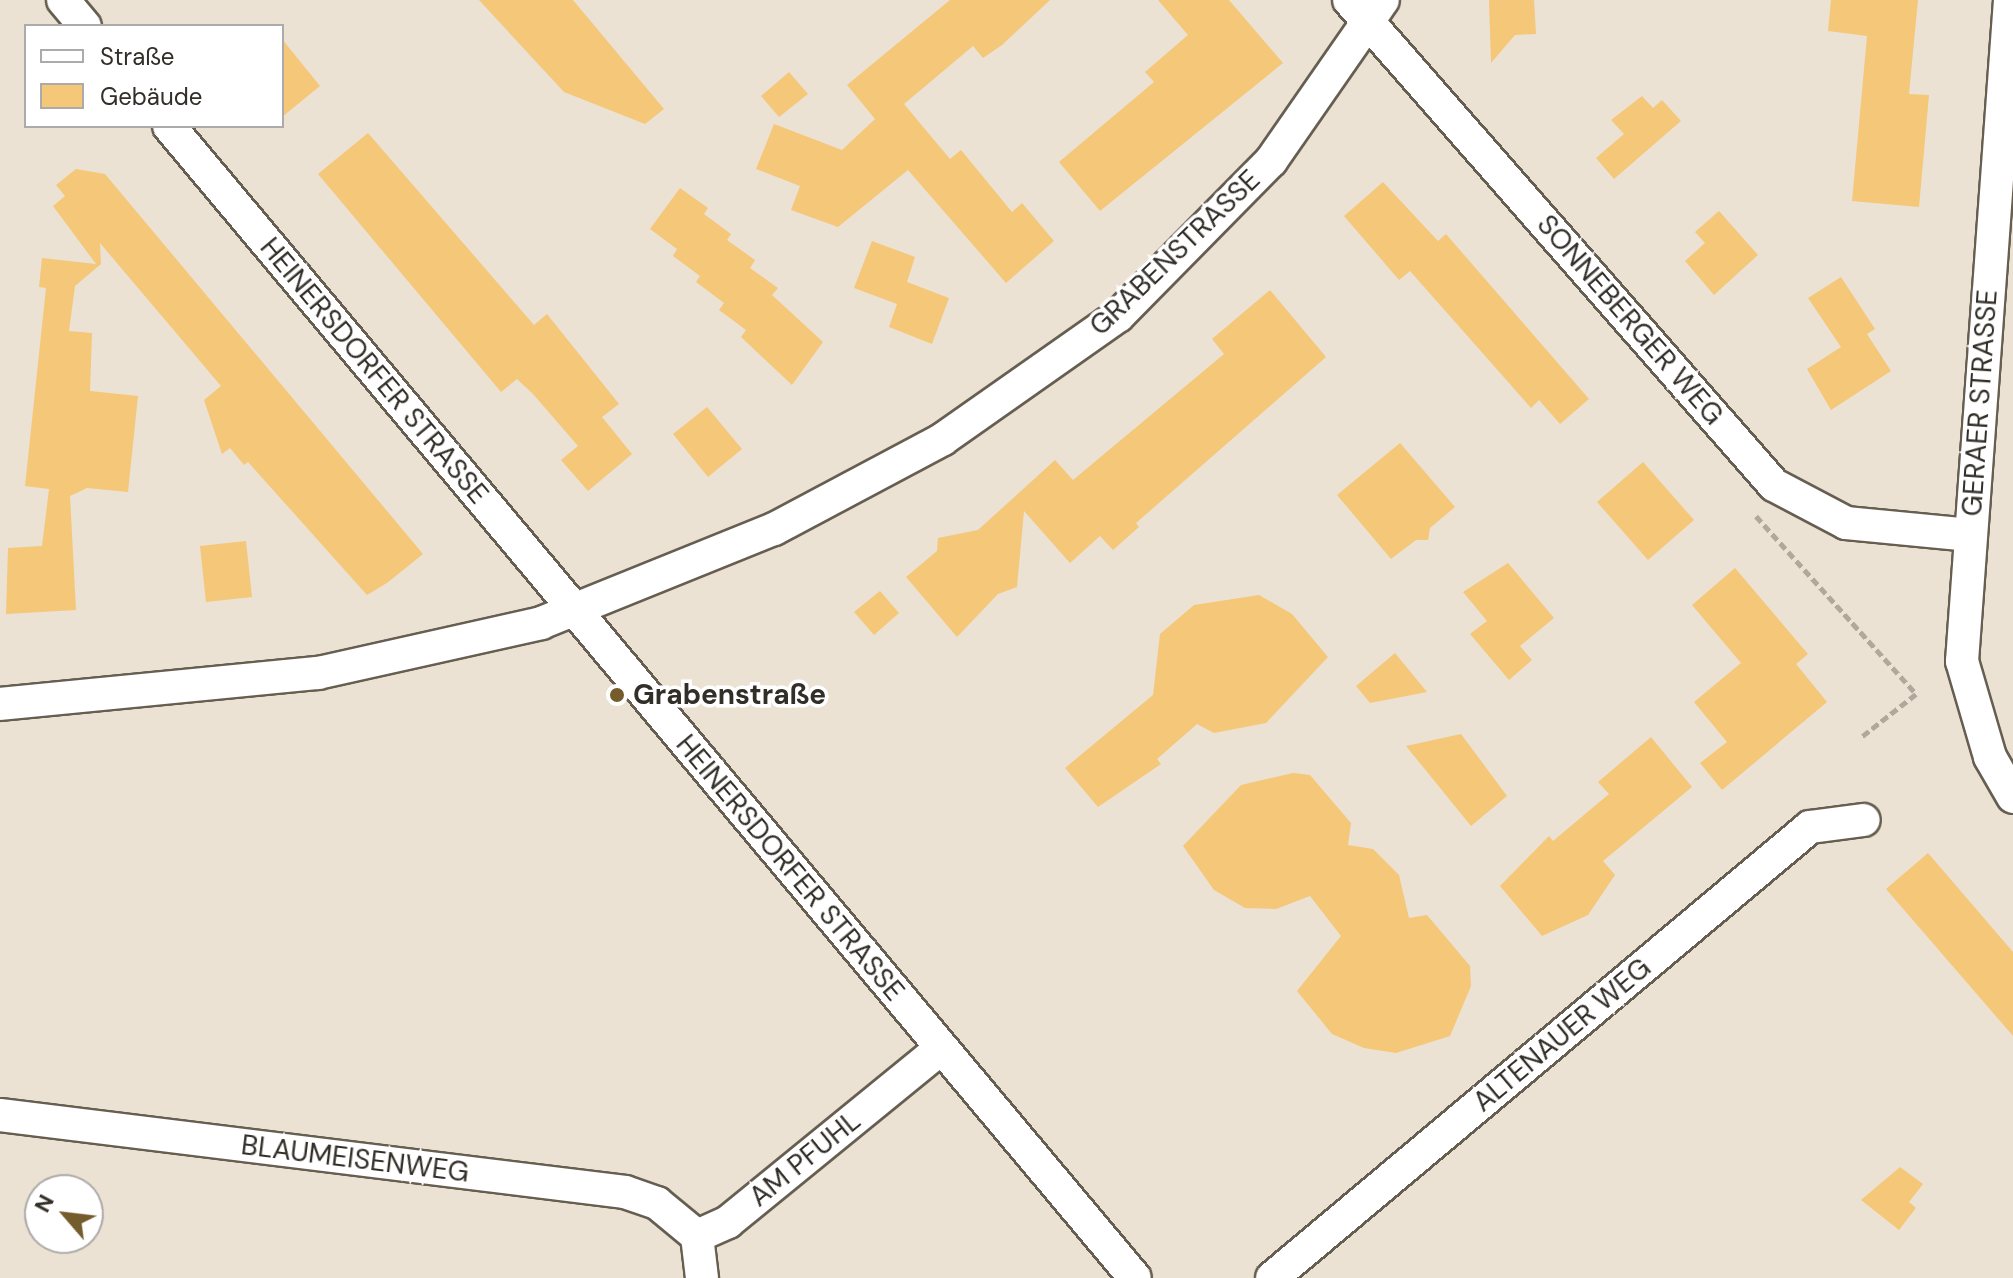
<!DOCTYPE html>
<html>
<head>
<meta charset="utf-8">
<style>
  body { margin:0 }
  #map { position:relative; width:2013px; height:1278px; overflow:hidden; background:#ebe2d3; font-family:"DM Sans",sans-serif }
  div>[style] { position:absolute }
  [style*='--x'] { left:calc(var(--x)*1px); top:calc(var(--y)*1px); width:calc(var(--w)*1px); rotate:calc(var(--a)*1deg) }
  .building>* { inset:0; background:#f5c778 }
  .path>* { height:5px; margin-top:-2.5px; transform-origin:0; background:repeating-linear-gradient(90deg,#b0a89c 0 8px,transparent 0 12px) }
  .roads { filter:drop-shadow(2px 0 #665e51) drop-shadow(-2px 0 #665e51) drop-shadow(0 2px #665e51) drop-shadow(0 -2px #665e51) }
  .minor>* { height:32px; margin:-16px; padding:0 16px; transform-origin:16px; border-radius:16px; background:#fff }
  .dots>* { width:22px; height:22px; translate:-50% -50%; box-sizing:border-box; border:4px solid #fff; border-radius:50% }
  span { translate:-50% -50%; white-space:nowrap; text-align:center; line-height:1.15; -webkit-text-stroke:7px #fff; paint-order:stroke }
  .street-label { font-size:28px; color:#322e28 }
  .poi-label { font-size:28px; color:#322e28; font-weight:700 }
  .left { translate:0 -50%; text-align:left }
  .legend { position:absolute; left:24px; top:24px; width:260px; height:104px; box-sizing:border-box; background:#fff; border:2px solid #adaba9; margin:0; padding:10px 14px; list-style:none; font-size:24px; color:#322e28 }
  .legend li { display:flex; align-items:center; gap:16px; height:40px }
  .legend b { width:40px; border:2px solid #adaba9 }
  .north { position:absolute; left:24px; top:1174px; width:80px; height:80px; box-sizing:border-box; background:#fff; border:2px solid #adaba9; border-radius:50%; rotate:298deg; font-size:22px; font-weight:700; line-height:32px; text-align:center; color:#322e28 }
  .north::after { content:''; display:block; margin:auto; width:28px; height:36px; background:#755c2d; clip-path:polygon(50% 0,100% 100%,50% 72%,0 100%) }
</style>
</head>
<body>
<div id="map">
  <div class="building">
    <div style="clip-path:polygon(479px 0,573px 0,664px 109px,645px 124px,564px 92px)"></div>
    <div style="clip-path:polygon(950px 0,1050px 0,1002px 45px,983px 58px,973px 46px,904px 104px,950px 159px,961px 150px,1012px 212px,1022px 203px,1054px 241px,1006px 283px,908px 170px,838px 227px,791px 210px,800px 186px,756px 169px,774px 124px,842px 150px,875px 119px,847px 85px)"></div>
    <div style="clip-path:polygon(1158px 0,1229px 0,1283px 63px,1100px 211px,1059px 162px,1154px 82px,1145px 72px,1188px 35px)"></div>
    <div style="clip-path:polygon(1489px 0,1534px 0,1536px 34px,1515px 35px,1491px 63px)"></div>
    <div style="clip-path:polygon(1831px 0,1918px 0,1909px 94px,1929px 95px,1919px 207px,1852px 201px,1867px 36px,1828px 31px)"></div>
    <div style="clip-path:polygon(282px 39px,320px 86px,282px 117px)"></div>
    <div style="clip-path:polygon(789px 72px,808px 94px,779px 117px,761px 96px)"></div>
    <div style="clip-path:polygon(1642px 96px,1653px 108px,1662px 100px,1681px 121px,1614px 179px,1596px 158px,1624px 134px,1611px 120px)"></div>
    <div style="clip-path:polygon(368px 133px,534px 325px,547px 314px,619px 404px,602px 417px,632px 454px,588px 491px,561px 460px,578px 446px,533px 394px,517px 379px,501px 392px,318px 174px)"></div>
    <div style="clip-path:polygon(76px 169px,105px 174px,423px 554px,387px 583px,367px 595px,248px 462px,244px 465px,230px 448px,222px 454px,204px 400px,221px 386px,100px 243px,101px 264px,75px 286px,69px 331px,92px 333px,90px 391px,138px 396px,128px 492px,87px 488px,70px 496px,76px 610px,6px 614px,8px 548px,42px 546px,49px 489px,25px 486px,46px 288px,39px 287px,42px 258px,96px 264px,53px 206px,65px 196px,56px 185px)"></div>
    <div style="clip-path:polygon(1383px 182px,1438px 241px,1446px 234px,1589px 399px,1560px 424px,1539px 400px,1531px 408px,1410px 271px,1399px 280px,1344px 216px)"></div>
    <div style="clip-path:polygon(680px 188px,708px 208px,704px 214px,731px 234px,727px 240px,755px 260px,750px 268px,778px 288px,772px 295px,823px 342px,792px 385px,741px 337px,746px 330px,719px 310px,724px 303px,696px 282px,700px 276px,673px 256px,677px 249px,650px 229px)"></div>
    <div style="clip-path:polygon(1719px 211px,1758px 255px,1714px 295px,1685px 261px,1705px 243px,1695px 232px)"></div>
    <div style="clip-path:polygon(872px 241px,915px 257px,907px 282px,949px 298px,932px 344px,889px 327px,897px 304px,854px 288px)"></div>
    <div style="clip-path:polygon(1841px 277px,1875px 329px,1867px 334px,1891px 371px,1831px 410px,1807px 369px,1841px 347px,1808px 298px)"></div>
    <div style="clip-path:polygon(1270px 290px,1326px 357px,1136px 523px,1139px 527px,1113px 550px,1100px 536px,1070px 563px,1024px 511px,1017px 587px,998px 594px,957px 637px,906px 577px,937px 551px,938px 538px,978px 530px,1055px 460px,1073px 480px,1224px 354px,1212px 339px)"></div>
    <div style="clip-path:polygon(707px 407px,742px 449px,708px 477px,673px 434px)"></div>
    <div style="clip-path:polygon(1400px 443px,1455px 507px,1430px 528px,1428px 540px,1416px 540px,1391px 559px,1337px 495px)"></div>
    <div style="clip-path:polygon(1643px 462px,1694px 520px,1648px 560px,1597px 502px)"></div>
    <div style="clip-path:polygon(246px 541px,252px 597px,206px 602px,200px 546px)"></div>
    <div style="clip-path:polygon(1508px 563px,1554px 618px,1520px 646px,1532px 660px,1509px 680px,1470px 634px,1487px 621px,1463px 592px)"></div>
    <div style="clip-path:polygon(1735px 568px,1808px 654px,1796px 664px,1827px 702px,1722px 790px,1700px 763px,1727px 742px,1694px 702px,1741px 663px,1692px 605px)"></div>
    <div style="clip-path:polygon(880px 591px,899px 613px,874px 635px,854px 612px)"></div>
    <div style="clip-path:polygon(1259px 595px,1292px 614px,1328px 657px,1266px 723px,1214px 733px,1197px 724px,1157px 759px,1161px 764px,1098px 807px,1065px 768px,1153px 695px,1160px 634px,1194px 605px)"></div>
    <div style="clip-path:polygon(1395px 653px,1427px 692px,1370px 703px,1356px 686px)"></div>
    <div style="clip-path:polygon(1461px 734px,1507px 796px,1471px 826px,1406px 746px)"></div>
    <div style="clip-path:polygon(1651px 737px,1692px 787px,1603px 861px,1615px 875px,1588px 915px,1542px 936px,1500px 886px,1549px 836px,1553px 841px,1609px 794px,1598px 782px)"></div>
    <div style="clip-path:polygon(1293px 773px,1310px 775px,1351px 823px,1348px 845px,1373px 849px,1399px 875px,1409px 918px,1427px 915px,1470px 966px,1471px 986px,1450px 1036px,1396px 1053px,1364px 1048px,1332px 1034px,1297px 991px,1341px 936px,1310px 896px,1276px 909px,1245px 908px,1214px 890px,1183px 846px,1241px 785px)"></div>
    <div style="clip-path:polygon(1928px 853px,2013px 952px,2013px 1036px,1886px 889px)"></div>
    <div style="clip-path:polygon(1900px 1167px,1923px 1184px,1909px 1202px,1916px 1208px,1899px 1230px,1861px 1200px)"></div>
  </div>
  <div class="path">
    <div style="--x:1756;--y:516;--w:239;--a:48"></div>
    <div style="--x:1916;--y:694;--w:71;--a:141.8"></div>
  </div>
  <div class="roads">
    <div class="minor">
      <div style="--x:63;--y:0;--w:34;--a:50"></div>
      <div style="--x:1349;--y:0;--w:645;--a:48.77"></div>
      <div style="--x:1774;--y:485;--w:81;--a:27.8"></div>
      <div style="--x:1846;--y:523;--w:125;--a:5.5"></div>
      <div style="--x:2010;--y:0;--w:663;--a:94.15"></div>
      <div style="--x:1962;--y:661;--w:100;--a:73.7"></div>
      <div style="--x:1990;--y:757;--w:46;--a:60.1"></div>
      <div style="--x:169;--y:126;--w:1503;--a:50.02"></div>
      <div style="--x:0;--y:704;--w:320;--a:-5.6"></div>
      <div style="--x:318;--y:673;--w:229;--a:-12.6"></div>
      <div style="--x:541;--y:623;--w:251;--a:-22"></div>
      <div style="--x:774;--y:529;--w:191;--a:-28"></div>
      <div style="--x:943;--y:439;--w:214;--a:-35.1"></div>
      <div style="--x:1118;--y:316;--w:218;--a:-45.4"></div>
      <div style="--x:1271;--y:161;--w:196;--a:-55.2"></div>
      <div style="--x:0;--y:1115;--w:630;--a:7.02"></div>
      <div style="--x:625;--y:1192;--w:34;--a:19"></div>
      <div style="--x:657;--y:1203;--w:52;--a:39.5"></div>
      <div style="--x:697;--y:1236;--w:34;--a:-24"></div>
      <div style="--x:728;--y:1222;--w:275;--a:-39.2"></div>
      <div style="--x:697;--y:1236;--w:42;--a:83.2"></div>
      <div style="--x:1272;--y:1278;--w:702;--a:-39.97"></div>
      <div style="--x:1810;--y:827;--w:54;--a:-7.4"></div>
    </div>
  </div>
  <div class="dots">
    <div style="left:617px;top:695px;background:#755c2d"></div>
  </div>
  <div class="street-label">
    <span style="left:1175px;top:253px;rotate:-44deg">GRABENSTRASSE</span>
    <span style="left:1630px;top:320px;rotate:49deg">SONNEBERGER WEG</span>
    <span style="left:374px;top:371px;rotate:50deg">HEINERSDORFER STRASSE</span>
    <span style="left:1980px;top:403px;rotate:-86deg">GERAER STRASSE</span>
    <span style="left:790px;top:868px;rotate:50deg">HEINERSDORFER STRASSE</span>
    <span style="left:1562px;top:1035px;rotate:-40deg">ALTENAUER WEG</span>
    <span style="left:355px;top:1159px;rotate:7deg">BLAUMEISENWEG</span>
    <span style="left:805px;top:1159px;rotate:-39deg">AM PFUHL</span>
  </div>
  <div class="poi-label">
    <span class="left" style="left:633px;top:695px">Grabenstraße</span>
  </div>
  <ul class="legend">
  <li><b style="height:10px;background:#fff"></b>Straße</li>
  <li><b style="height:22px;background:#f5c778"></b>Gebäude</li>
  </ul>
  <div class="north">N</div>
</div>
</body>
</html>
